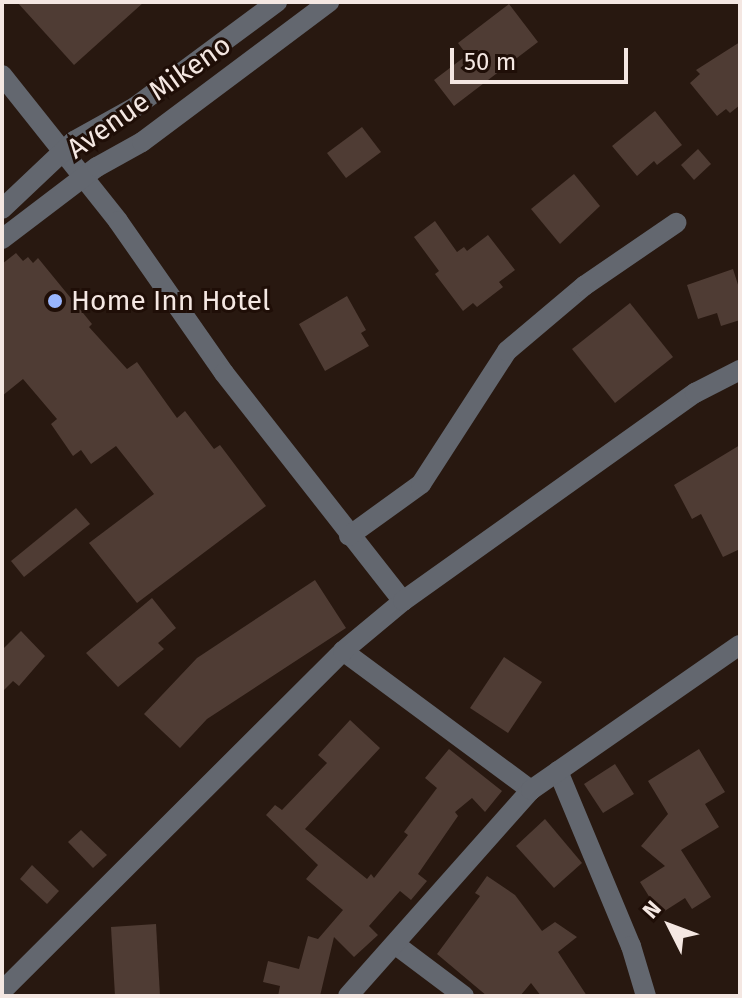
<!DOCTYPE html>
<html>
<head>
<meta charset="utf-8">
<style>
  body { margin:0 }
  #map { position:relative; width:742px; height:998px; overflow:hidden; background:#281810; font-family:"Fira Sans",sans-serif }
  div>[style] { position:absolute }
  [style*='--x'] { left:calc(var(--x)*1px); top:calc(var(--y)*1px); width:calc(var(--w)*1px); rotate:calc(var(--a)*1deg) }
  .building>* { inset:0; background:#4f3c34 }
  .minor>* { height:20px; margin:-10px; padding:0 10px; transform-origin:10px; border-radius:10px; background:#63676f }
  .dots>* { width:22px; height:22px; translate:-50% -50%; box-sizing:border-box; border:4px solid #1f0e07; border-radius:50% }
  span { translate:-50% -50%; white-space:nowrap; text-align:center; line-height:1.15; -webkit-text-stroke:6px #1f0e07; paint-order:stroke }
  .street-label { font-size:28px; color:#f4e7e2 }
  .poi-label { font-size:28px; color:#f4e7e2 }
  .left { translate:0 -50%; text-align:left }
  .frame { position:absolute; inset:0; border:4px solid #f4e7e2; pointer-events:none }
  .north { position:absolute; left:630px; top:886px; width:80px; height:80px; -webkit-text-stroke:6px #1f0e07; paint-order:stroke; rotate:312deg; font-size:22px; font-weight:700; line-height:32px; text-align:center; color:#f4e7e2 }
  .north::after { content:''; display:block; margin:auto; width:28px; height:36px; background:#f4e7e2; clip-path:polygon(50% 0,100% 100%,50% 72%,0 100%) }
  .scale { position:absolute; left:450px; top:48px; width:178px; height:36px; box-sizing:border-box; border:4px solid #f4e7e2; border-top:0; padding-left:10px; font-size:24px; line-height:28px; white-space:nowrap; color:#f4e7e2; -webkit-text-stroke:6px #1f0e07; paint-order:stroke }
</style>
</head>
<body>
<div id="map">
  <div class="building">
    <div style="clip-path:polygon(17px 2px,144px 2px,74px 65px)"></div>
    <div style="clip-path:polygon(509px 4px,538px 42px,454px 106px,434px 80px,467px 55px,458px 43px)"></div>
    <div style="clip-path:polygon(740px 42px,740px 105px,730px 113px,726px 109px,717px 116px,690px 83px,700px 74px,696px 70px)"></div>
    <div style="clip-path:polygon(655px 111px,682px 145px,657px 165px,654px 161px,637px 176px,612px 146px)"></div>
    <div style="clip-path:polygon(362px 127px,381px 152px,346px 178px,327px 153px)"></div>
    <div style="clip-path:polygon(698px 149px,711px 164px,694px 180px,681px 165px)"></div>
    <div style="clip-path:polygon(574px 174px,600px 206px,560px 244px,531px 209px)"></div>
    <div style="clip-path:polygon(435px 221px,457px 252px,464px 247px,467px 251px,488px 235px,515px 270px,499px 282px,503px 287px,477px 307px,473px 303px,463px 311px,435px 274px,439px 271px,414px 237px)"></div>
    <div style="clip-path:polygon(16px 253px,23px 261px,28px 257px,33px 263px,38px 258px,92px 324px,89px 327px,127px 369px,137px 362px,177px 418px,185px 411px,214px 449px,220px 445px,266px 506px,137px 603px,89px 543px,154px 494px,116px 446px,91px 464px,81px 450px,73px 456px,51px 424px,57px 419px,23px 379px,2px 396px,2px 264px)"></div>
    <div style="clip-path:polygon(733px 269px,740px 291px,740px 320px,721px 326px,717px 313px,698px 319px,687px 285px)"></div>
    <div style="clip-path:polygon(347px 296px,366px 330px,361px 333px,369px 346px,325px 371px,299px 324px)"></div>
    <div style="clip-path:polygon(630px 303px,673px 357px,615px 403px,572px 349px)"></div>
    <div style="clip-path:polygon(740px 445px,740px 549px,723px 557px,701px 514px,692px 519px,674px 485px)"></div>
    <div style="clip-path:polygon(76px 508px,90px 524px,24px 577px,11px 561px)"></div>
    <div style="clip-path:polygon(315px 580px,346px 628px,207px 719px,180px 748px,144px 714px,197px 658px)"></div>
    <div style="clip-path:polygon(152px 598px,176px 628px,158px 643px,164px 649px,118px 687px,86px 653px)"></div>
    <div style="clip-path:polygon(21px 631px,45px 656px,19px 686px,13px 681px,2px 692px,2px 650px)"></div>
    <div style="clip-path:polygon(504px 657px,542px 682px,508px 733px,470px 708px)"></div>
    <div style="clip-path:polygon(350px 720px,380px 748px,305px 829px,367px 879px,371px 874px,374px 878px,408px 835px,404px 832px,437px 788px,425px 778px,449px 749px,502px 791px,485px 812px,472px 798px,455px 812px,458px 816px,418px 874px,427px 881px,411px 900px,400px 891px,369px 926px,378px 935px,354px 957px,334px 937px,320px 996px,278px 996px,280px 986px,263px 982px,268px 961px,299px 969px,308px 936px,318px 939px,343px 910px,306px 879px,318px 865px,266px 815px,275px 805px,282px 810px,327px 763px,318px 755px)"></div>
    <div style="clip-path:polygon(699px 749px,725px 792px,705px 804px,719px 827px,681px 850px,711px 897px,692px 909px,685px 898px,660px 914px,640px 882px,665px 866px,641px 846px,668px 814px,648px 781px)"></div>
    <div style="clip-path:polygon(615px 764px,634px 794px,603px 813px,584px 784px)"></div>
    <div style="clip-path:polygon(545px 819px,582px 863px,554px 888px,516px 846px)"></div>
    <div style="clip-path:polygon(81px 830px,107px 855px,93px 868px,68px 842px)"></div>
    <div style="clip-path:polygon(32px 865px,59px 891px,47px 904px,20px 879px)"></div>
    <div style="clip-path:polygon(487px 876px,515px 895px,542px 931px,555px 922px,577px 937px,558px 952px,587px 996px,541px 996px,531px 983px,520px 996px,487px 996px,437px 954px,480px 896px,475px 893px)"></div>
    <div style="clip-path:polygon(156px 924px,160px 996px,115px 996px,111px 927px)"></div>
  </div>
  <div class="minor">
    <div style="--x:2;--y:75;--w:186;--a:51.5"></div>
    <div style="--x:118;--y:221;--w:185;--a:55.1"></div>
    <div style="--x:224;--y:373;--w:290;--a:51.9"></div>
    <div style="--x:2;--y:209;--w:99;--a:-43.4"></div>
    <div style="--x:74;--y:141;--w:70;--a:-29.1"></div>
    <div style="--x:135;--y:107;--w:177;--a:-36.5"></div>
    <div style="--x:2;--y:239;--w:119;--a:-37.2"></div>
    <div style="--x:97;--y:167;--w:51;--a:-29.1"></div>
    <div style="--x:142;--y:142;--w:234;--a:-36.8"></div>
    <div style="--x:349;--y:536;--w:89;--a:-35.8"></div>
    <div style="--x:421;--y:484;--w:158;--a:-57.1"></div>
    <div style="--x:507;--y:351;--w:101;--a:-40.2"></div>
    <div style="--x:584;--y:286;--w:112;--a:-34.4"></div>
    <div style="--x:343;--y:651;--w:234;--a:36.5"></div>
    <div style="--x:558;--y:771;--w:190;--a:67.4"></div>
    <div style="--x:631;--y:946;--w:52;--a:73.3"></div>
    <div style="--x:396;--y:945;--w:85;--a:36.9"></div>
    <div style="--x:2;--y:991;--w:482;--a:-44.9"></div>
    <div style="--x:343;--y:651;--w:78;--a:-39.8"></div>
    <div style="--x:403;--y:601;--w:359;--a:-35.5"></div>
    <div style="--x:695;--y:393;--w:51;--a:-27.1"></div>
    <div style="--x:348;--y:996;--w:276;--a:-48.4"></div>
    <div style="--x:531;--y:790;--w:254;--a:-34.8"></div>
  </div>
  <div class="dots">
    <div style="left:55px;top:301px;background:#99b5fd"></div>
  </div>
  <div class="street-label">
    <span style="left:149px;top:97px;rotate:-35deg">Avenue Mikeno</span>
  </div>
  <div class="poi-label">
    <span class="left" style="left:71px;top:301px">Home Inn Hotel</span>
  </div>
  <div class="frame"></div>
  <div class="north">N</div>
  <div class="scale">50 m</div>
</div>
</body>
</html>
